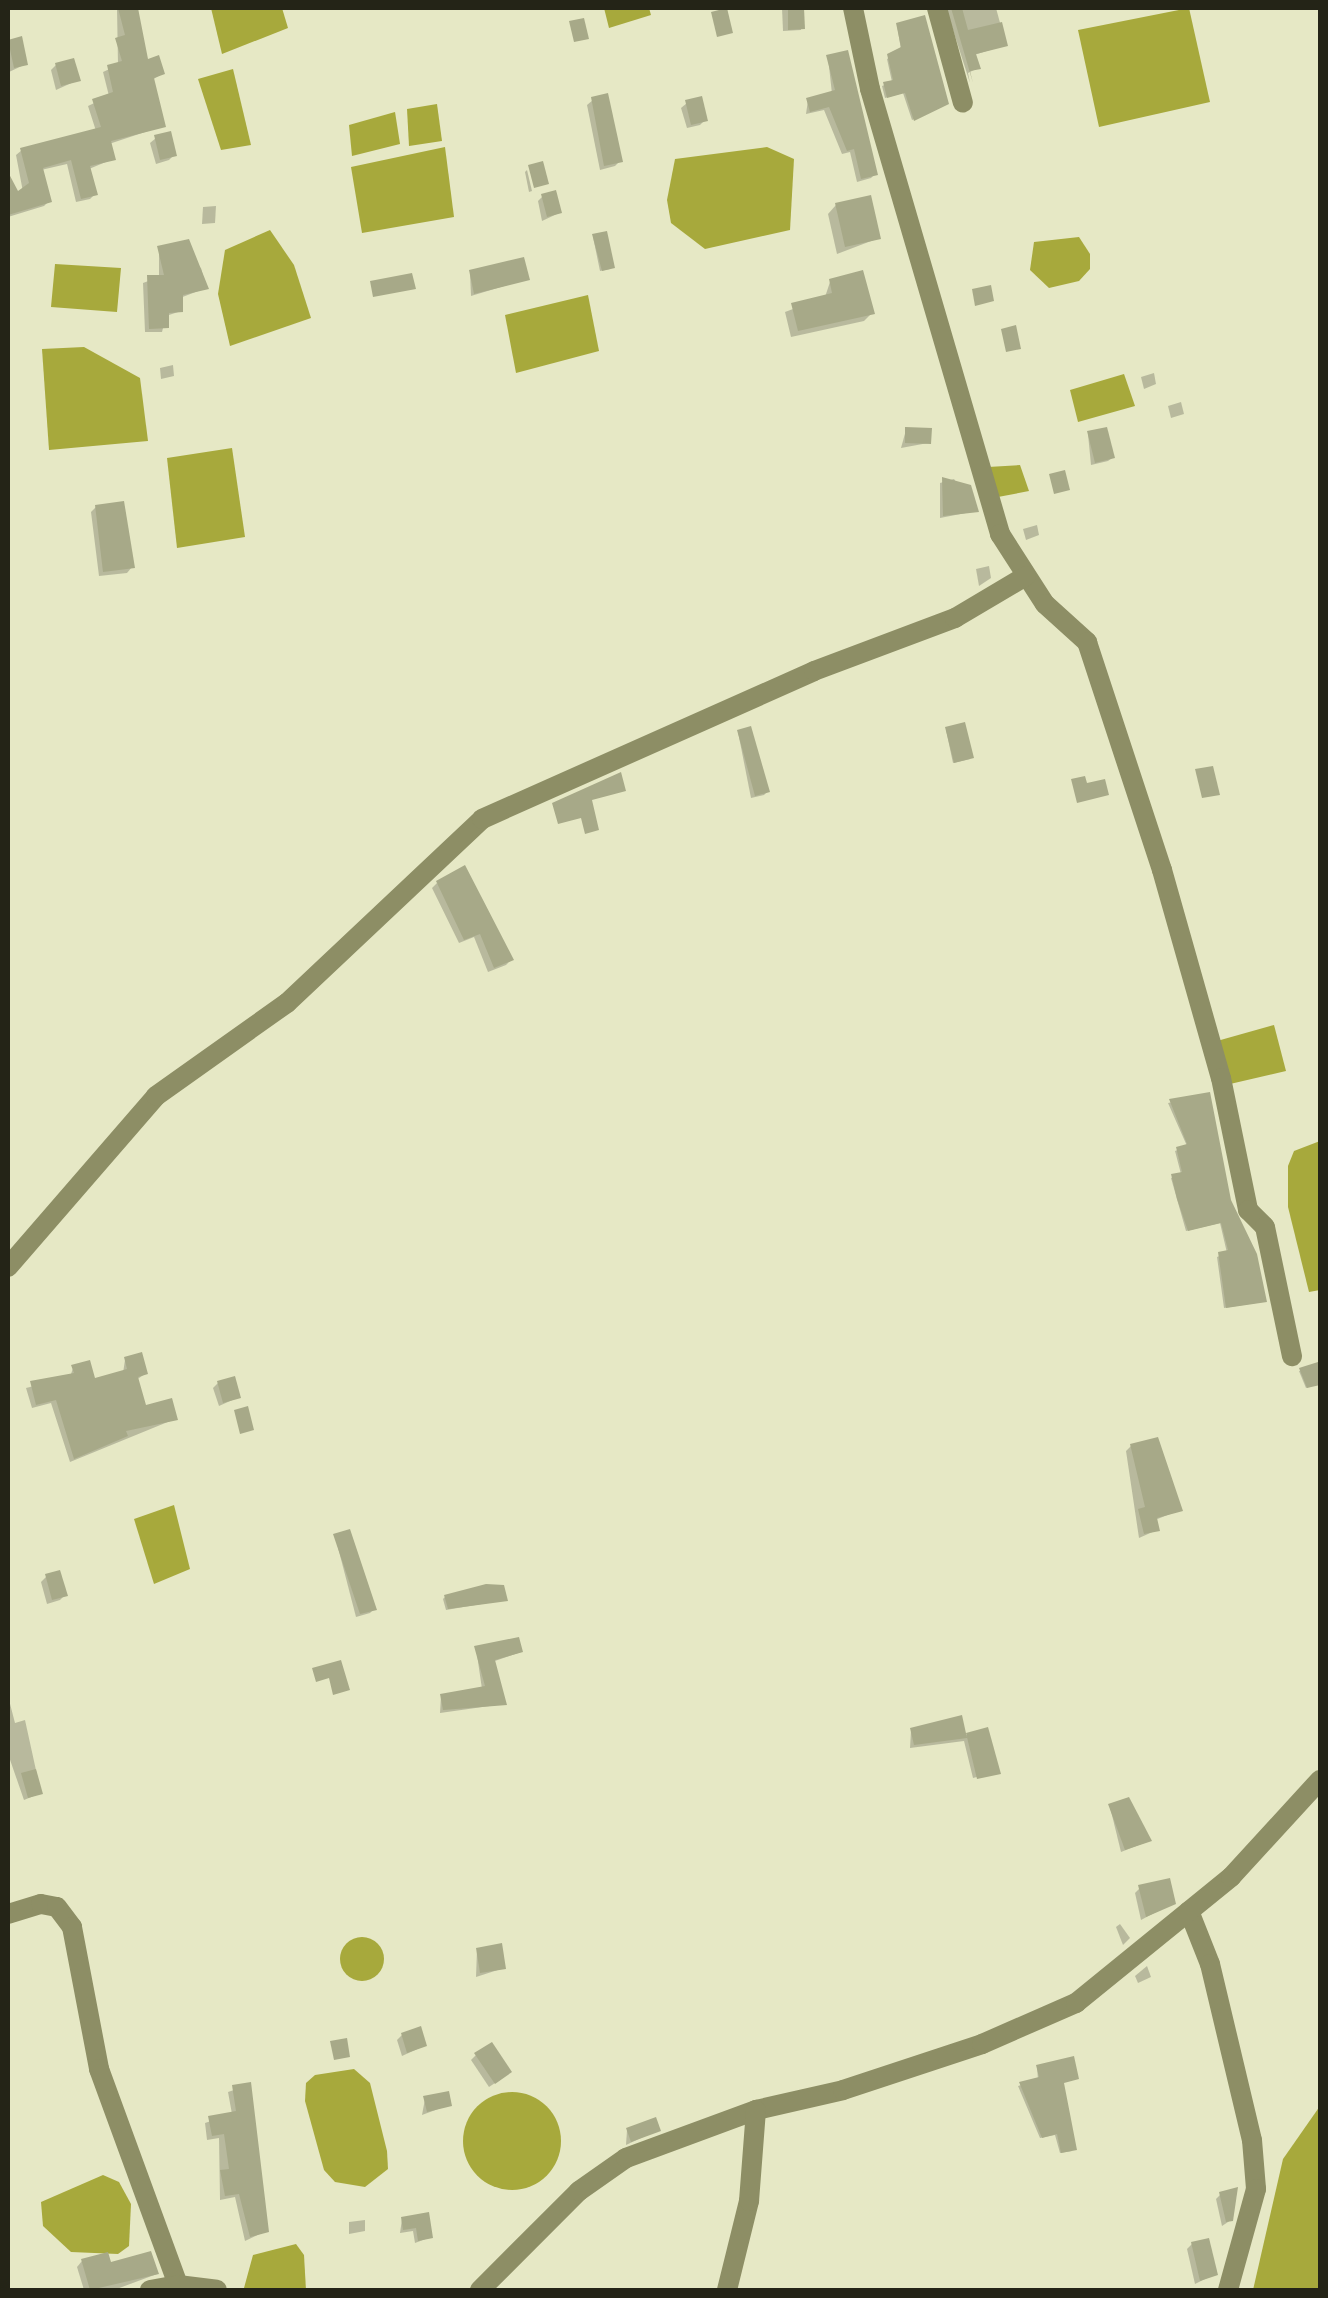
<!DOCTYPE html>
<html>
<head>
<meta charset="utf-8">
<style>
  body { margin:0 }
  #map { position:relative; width:1328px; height:2298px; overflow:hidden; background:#e6e8c5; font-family:Ubuntu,sans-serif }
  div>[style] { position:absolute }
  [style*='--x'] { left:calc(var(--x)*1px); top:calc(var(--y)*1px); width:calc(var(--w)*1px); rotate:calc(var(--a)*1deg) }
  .water>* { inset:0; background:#a7a93c }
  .round { border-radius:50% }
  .shadow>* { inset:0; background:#0003 }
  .building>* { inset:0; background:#a7a988 }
  .minor>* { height:20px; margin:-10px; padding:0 10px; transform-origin:10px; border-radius:10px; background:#8d8e65 }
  span { translate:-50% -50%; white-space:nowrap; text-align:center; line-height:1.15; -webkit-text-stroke:9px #e6e8c5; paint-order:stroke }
  .frame { position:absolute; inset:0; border:10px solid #242417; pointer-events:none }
</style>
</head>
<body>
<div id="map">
  <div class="water">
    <div style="clip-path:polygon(211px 8px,282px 8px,288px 28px,222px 54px)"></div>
    <div style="clip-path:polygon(604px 8px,649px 8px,651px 15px,609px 28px)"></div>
    <div style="clip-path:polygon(1189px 8px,1210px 102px,1099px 127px,1078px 30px)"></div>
    <div style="clip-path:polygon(233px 69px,251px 145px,221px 150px,198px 79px)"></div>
    <div style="clip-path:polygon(437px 104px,442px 141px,409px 146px,407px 109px)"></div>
    <div style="clip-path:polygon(395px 112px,400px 144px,352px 156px,349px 125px)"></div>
    <div style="clip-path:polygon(445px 147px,454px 217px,362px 233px,351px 167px)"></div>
    <div style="clip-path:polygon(767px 147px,794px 159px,790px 230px,705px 249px,671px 223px,667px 200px,675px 159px)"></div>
    <div style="clip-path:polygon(270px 230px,294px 265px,311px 318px,230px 346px,218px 294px,225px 250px)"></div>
    <div style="clip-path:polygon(1079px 237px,1090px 254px,1090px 269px,1079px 281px,1049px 288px,1030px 270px,1034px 242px)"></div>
    <div style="clip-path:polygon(55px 264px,121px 268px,117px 312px,51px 307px)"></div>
    <div style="clip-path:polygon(588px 295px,599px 351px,516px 373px,505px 315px)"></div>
    <div style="clip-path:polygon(84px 347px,140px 378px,148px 441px,49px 450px,42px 349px)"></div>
    <div style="clip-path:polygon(1124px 374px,1135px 406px,1078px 422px,1070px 390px)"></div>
    <div style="clip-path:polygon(232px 448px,245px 537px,177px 548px,167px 458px)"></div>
    <div style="clip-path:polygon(1020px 465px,1029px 491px,998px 497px,988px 467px)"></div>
    <div style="clip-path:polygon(1274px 1025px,1286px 1071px,1230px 1084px,1217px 1041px)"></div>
    <div style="clip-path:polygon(1320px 1141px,1320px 1290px,1309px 1292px,1288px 1207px,1288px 1166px,1294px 1151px)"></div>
    <div style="clip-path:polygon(174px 1505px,190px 1569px,154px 1584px,134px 1519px)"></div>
    <div class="round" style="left:340px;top:1937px;width:44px;height:44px"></div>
    <div style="clip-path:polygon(354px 2069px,370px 2083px,387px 2151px,388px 2169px,365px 2187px,335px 2182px,324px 2170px,305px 2101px,306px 2083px,315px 2075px)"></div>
    <div class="round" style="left:463px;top:2092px;width:98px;height:98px"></div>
    <div style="clip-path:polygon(1320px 2106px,1320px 2290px,1253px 2290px,1283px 2159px)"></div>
    <div style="clip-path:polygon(103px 2175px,119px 2182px,131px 2204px,129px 2246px,118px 2254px,71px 2252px,43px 2226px,41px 2202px)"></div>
    <div style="clip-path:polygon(296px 2244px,304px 2255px,306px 2290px,244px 2288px,253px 2255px)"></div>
  </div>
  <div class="shadow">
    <div style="clip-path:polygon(117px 8px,135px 8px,146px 62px,162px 74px,152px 80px,163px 126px,109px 144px,113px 159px,89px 169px,95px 194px,90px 199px,76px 202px,67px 164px,41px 170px,49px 201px,44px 206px,8px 217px,8px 196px,23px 192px,16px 155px,22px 150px,96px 131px,88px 106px,109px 96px,103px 72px,118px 65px)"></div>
    <div style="clip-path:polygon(782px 8px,799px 8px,801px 30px,783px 31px)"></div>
    <div style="clip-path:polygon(946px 8px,996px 8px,1006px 45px,974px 55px,978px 68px,968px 73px,970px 83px)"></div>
    <div style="clip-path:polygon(897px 25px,944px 105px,912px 120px,903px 93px,885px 98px,882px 86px,892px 82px,887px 59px,901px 50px)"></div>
    <div style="clip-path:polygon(9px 42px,26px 64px,9px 72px,8px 64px)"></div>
    <div style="clip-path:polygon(828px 57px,875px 174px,871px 178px,857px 182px,850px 152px,842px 154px,824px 110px,806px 114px,808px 100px,832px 94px)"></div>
    <div style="clip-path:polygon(56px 65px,78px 80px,56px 90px,51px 70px)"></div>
    <div style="clip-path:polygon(593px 100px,620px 161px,615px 166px,600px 170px,587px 105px)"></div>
    <div style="clip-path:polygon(687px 103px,705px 120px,700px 125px,687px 128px,681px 108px)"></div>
    <div style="clip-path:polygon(156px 138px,174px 155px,169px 160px,156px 164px,150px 143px)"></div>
    <div style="clip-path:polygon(527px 170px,532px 191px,529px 192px,525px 172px)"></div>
    <div style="clip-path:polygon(543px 196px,559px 213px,542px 221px,538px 201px)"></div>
    <div style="clip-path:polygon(836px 205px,879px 238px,837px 254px,828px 214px)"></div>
    <div style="clip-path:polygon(216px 206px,215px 223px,202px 224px,203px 207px)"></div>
    <div style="clip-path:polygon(593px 237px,610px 269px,600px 271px)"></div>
    <div style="clip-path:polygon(159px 248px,201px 268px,206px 288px,180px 298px,181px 311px,166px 316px,162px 332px,145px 332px,143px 283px,159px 277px)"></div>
    <div style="clip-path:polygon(470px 273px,527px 279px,471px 296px)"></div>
    <div style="clip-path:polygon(830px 282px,872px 313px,864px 321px,791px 337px,785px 312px,825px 297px)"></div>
    <div style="clip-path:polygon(173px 365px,174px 376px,161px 379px,160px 368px)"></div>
    <div style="clip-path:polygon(1154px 373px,1156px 384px,1144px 389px,1141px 377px)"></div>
    <div style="clip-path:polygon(1181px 402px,1184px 414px,1171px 418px,1168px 406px)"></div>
    <div style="clip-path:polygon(906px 430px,928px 443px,901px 448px)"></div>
    <div style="clip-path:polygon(1088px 434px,1112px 458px,1108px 461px,1091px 465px)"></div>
    <div style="clip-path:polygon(954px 479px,976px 511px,940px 518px,940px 483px)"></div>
    <div style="clip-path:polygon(96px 507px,132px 567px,127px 573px,99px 576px,91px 512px)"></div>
    <div style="clip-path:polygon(1037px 525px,1039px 535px,1026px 540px,1023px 529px)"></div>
    <div style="clip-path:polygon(989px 566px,991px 578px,979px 586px,976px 569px)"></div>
    <div style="clip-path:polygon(946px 730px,970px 759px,953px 763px)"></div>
    <div style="clip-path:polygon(738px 732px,768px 791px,764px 795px,751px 798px)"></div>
    <div style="clip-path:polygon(437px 883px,511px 960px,506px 965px,488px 972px,474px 937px,459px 943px,432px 888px)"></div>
    <div style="clip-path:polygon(1208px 1095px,1228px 1201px,1262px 1302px,1224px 1308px,1217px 1257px,1227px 1253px,1220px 1223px,1186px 1231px,1171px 1178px,1181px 1174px,1175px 1151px,1187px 1146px,1168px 1103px)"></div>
    <div style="clip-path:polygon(125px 1360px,145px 1374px,136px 1380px,145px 1408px,175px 1419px,70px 1462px,51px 1403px,32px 1408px,26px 1388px,70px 1377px,73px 1368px,93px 1381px,123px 1373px)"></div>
    <div style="clip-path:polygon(1320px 1366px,1320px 1383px,1306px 1388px,1299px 1371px)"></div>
    <div style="clip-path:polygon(218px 1383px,239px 1397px,219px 1406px,213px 1388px)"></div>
    <div style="clip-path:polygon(1131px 1446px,1180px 1510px,1155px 1520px,1157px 1530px,1139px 1538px,1126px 1451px)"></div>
    <div style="clip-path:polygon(335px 1536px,374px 1609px,370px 1613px,356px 1617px)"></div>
    <div style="clip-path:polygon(46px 1577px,65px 1595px,60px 1600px,47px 1604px,41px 1582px)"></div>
    <div style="clip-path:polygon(443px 1599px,445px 1597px,505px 1600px,446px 1610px)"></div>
    <div style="clip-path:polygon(476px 1648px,521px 1652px,492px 1662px,504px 1704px,440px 1713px,441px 1696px,482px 1689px)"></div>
    <div style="clip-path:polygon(8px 1696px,15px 1723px,25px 1720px,41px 1793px,24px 1800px,8px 1754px)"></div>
    <div style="clip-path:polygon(911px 1731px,968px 1735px,996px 1772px,973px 1778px,964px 1741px,910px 1748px)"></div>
    <div style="clip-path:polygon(1110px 1807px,1149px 1841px,1121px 1852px)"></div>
    <div style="clip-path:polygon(1140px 1888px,1173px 1903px,1141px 1920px,1135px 1893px)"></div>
    <div style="clip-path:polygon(1120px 1924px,1130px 1938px,1123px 1945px,1116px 1927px)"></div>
    <div style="clip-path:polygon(477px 1950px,504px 1968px,476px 1977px)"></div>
    <div style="clip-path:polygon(1147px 1966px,1151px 1977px,1138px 1983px,1135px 1976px)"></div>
    <div style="clip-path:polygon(402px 2035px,424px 2046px,402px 2056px,397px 2040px)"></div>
    <div style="clip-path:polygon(476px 2055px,504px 2077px,489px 2087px,471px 2060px)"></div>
    <div style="clip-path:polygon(1037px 2067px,1076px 2079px,1061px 2083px,1072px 2151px,1060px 2153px,1055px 2135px,1040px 2138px,1018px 2086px,1038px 2080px)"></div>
    <div style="clip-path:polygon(249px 2085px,266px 2231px,245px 2241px,235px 2197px,220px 2200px,219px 2138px,207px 2140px,205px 2123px,232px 2114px,228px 2092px)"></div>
    <div style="clip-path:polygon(425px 2099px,449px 2105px,422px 2115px)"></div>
    <div style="clip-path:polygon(627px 2130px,658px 2130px,626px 2145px)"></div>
    <div style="clip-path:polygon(1221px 2194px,1231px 2220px,1222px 2226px,1216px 2199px)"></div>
    <div style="clip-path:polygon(402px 2219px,431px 2237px,415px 2243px,413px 2231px,400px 2233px)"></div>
    <div style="clip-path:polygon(365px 2220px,365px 2231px,349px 2234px,349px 2222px)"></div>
    <div style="clip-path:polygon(1192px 2244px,1215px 2274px,1195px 2284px,1187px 2249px)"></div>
    <div style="clip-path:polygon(82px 2261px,109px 2265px,157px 2274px,114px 2290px,84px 2290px,77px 2267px)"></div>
  </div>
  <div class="building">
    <div style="clip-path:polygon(118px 8px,138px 8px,148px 59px,159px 55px,165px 74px,154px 78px,166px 127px,111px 141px,116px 160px,90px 166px,98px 195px,81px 199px,71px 160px,43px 168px,52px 202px,8px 215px,8px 172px,18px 191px,29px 183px,20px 148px,101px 127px,92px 99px,113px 92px,107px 65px,122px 61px,115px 38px,125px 35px)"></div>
    <div style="clip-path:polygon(727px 8px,733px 33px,717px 37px,711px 12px)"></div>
    <div style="clip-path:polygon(788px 8px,804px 8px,805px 29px,788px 30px)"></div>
    <div style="clip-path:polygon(951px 8px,962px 8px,968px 30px,1002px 22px,1008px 46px,976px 54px,981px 69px,970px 71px,973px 83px)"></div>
    <div style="clip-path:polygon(925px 15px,949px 104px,914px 121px,905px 93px,887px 98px,883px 82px,893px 80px,887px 54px,901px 47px,896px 23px)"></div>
    <div style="clip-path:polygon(584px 18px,589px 39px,574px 42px,569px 21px)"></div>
    <div style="clip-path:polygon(22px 36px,28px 65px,14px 68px,8px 40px)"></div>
    <div style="clip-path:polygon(848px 50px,878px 175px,861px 179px,854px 149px,847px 151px,829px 107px,810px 112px,806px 98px,835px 90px,826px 55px)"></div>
    <div style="clip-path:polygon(74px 58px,81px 81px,61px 86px,55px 63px)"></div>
    <div style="clip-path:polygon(608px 93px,623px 162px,604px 166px,591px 97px)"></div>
    <div style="clip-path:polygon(702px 96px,708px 121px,691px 125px,685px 100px)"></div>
    <div style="clip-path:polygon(171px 131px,177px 156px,160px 160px,154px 135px)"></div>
    <div style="clip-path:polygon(543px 161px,549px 184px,534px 188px,528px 165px)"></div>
    <div style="clip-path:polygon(556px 190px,562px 213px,547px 217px,541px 194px)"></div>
    <div style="clip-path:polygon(871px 195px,881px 239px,845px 247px,835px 203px)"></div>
    <div style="clip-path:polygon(607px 231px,615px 268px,602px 271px,592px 234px)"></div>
    <div style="clip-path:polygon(189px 239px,209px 289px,183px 295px,183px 312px,169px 313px,169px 328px,149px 329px,147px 275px,164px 275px,157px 246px)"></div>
    <div style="clip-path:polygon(524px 257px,530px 280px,474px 294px,469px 270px)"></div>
    <div style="clip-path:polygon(863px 270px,875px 314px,798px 331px,791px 303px,832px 293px,829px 279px)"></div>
    <div style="clip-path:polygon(412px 273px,416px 289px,373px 297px,370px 281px)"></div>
    <div style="clip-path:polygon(991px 285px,994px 301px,975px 306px,972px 289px)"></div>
    <div style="clip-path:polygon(1016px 325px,1021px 349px,1006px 352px,1001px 329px)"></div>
    <div style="clip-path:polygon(905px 427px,932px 428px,931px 444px,905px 443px)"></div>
    <div style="clip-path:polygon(1107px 427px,1115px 458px,1095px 463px,1087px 431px)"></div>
    <div style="clip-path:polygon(1065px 470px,1070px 490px,1054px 494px,1049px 474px)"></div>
    <div style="clip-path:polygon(942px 477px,971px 485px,979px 512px,943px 516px)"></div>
    <div style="clip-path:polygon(124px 501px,135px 568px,103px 572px,95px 505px)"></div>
    <div style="clip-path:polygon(965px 722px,974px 758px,954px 763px,945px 727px)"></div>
    <div style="clip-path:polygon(751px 726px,770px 792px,755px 796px,737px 730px)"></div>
    <div style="clip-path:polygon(1213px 766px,1220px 795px,1202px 798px,1195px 769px)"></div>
    <div style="clip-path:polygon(621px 772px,626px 791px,592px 800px,599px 830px,585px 834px,581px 818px,558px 824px,552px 803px)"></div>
    <div style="clip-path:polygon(1085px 776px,1087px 783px,1105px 779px,1109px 795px,1077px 803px,1071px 779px)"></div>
    <div style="clip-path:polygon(465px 865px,514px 960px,494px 968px,480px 934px,464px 940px,436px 881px)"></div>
    <div style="clip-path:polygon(1210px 1092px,1231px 1200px,1257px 1254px,1267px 1302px,1226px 1308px,1218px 1252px,1228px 1250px,1221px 1223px,1188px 1231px,1177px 1199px,1171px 1174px,1182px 1172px,1176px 1147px,1187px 1144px,1169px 1099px)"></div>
    <div style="clip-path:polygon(142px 1352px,148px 1374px,138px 1377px,146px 1405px,172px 1398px,178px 1420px,126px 1431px,128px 1436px,74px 1459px,56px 1400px,36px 1405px,30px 1381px,74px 1373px,71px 1365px,90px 1360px,95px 1378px,127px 1369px,124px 1357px)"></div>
    <div style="clip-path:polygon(1318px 1362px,1320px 1385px,1307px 1388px,1299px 1368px)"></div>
    <div style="clip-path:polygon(235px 1376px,241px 1398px,223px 1403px,217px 1381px)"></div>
    <div style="clip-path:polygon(248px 1406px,254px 1430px,240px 1434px,234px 1410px)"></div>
    <div style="clip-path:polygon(1158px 1437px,1183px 1511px,1157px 1518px,1160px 1531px,1144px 1534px,1138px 1509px,1145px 1507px,1130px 1444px)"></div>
    <div style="clip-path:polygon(350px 1529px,377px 1610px,360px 1614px,333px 1534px)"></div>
    <div style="clip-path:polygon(60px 1570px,68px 1596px,52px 1600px,45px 1574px)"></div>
    <div style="clip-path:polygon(486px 1584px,504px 1585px,508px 1601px,448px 1609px,444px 1595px)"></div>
    <div style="clip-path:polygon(519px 1637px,523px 1652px,495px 1660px,507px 1705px,443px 1710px,440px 1694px,485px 1686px,474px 1646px)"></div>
    <div style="clip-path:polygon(341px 1660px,350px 1690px,333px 1695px,329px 1678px,316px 1682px,312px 1668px)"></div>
    <div style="clip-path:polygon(962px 1715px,967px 1738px,914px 1745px,910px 1728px)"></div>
    <div style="clip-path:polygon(988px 1727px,1001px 1774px,977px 1779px,966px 1733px)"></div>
    <div style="clip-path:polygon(36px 1769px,43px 1794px,28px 1798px,21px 1773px)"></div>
    <div style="clip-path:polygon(1129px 1797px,1152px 1841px,1125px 1850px,1108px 1804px)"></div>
    <div style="clip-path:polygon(1170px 1878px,1176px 1904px,1146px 1917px,1138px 1885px)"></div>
    <div style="clip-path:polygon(502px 1943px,506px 1969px,480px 1973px,476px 1948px)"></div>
    <div style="clip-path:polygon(421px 2026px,427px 2046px,407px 2053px,401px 2033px)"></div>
    <div style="clip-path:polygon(347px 2038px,350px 2057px,334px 2060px,330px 2041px)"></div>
    <div style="clip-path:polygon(492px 2042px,512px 2072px,495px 2084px,474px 2053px)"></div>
    <div style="clip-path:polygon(1074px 2056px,1079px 2079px,1064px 2083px,1077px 2150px,1061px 2153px,1057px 2134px,1042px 2138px,1019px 2082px,1039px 2077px,1036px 2065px)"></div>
    <div style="clip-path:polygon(251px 2082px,269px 2232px,250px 2237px,239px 2194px,225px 2196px,220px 2170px,229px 2169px,224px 2134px,212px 2136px,208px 2116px,236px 2111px,232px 2085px)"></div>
    <div style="clip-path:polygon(449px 2091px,452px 2106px,427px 2112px,423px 2096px)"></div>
    <div style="clip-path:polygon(656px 2117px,661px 2131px,631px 2142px,626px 2128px)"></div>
    <div style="clip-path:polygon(1238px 2187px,1233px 2221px,1226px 2222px,1219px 2192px)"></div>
    <div style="clip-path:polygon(429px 2212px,433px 2238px,418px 2241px,416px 2228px,403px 2230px,401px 2217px)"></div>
    <div style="clip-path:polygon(1209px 2238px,1218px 2275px,1200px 2281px,1191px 2242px)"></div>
    <div style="clip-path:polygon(151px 2251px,159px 2274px,90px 2290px,81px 2259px,108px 2252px,111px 2262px)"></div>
  </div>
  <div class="minor">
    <div style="--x:853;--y:8;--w:83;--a:78.1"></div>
    <div style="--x:870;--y:89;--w:464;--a:73.7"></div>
    <div style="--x:1000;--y:534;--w:83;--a:57.3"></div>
    <div style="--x:1045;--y:604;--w:57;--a:42.1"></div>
    <div style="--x:1087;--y:642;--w:240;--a:71.8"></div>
    <div style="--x:1162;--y:870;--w:216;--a:74.2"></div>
    <div style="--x:1221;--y:1078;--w:135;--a:78.4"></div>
    <div style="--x:1248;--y:1210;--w:24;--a:45"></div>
    <div style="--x:1265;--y:1227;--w:132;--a:78.2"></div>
    <div style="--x:937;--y:8;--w:98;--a:74.7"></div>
    <div style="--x:8;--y:1267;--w:226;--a:-49.1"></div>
    <div style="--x:156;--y:1096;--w:161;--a:-35.4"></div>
    <div style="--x:287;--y:1003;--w:268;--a:-43.3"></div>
    <div style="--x:482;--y:819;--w:363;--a:-24"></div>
    <div style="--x:814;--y:671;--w:151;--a:-20.6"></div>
    <div style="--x:955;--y:618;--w:82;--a:-30.6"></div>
    <div style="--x:1189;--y:1911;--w:57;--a:68.4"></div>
    <div style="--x:1210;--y:1964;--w:181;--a:76.6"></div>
    <div style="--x:1252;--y:2140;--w:49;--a:85.3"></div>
    <div style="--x:1256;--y:2189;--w:105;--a:105.5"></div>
    <div style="--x:8;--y:1914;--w:34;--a:-17"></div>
    <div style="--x:41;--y:1904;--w:16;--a:11"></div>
    <div style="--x:57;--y:1907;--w:25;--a:53"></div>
    <div style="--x:72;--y:1927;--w:145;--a:79.2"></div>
    <div style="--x:99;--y:2069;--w:230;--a:69.9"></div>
    <div style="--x:150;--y:2290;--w:28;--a:-10"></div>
    <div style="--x:178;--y:2285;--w:39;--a:7"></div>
    <div style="--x:480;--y:2290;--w:140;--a:-45"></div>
    <div style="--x:579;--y:2191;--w:57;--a:-35.1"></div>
    <div style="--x:626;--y:2158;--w:139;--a:-20.3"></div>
    <div style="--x:756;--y:2110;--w:89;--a:-12.9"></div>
    <div style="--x:843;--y:2090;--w:146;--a:-18.3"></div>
    <div style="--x:982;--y:2044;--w:103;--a:-23.6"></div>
    <div style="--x:1076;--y:2003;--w:200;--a:-39.1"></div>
    <div style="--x:1231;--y:1877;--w:132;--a:-47.5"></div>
    <div style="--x:727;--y:2290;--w:92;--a:-76.1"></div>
    <div style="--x:749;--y:2201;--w:91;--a:-85.6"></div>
  </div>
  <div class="frame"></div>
</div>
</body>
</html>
